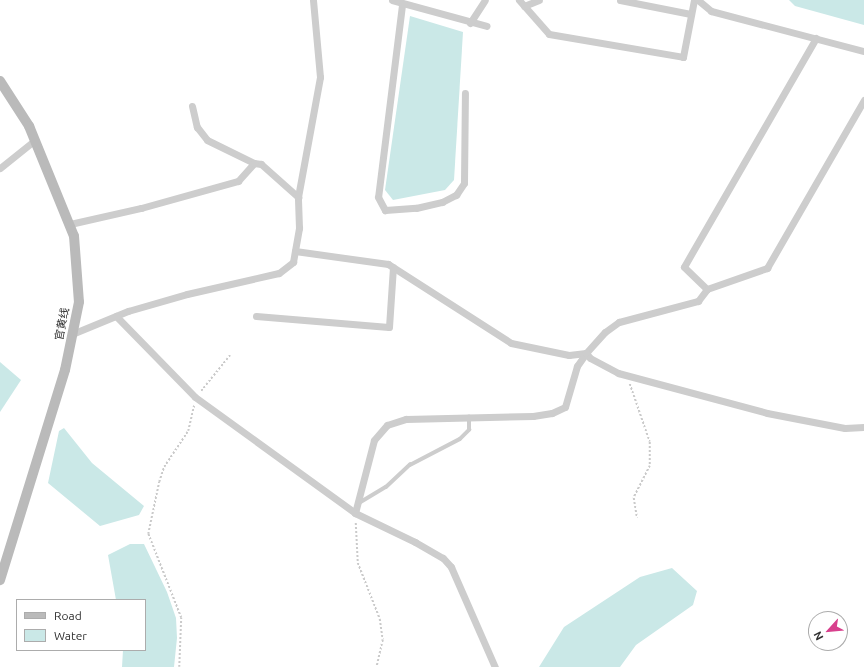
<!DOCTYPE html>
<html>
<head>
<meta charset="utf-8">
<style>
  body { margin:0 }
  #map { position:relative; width:864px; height:667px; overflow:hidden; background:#fff; font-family:Ubuntu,"Noto Sans SC",sans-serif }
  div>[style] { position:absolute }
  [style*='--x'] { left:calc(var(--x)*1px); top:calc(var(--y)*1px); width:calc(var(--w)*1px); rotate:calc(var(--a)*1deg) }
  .water>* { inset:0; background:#cae8e7 }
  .path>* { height:1.5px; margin-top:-0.75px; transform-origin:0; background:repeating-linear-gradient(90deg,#cacaca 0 2px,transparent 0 4px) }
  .lane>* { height:3.5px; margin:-1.75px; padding:0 1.75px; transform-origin:1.75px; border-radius:1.75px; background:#cdcdcd }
  .street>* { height:7px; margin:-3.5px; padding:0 3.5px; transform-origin:3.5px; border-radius:3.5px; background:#cdcdcd }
  .secondary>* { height:10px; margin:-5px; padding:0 5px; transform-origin:5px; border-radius:5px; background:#bababa }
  span { translate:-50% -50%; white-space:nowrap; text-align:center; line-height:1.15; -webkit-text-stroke:4px #fff; paint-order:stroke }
  .street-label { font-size:11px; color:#303030 }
  .legend { position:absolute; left:16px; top:599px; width:130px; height:52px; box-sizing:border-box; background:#fff; border:1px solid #acacac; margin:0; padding:5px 7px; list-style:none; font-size:12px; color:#303030 }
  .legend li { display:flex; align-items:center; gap:8px; height:20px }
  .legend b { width:20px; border:1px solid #acacac }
  .north { position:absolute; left:808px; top:611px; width:40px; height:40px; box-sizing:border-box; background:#fff; border:1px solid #acacac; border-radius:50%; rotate:243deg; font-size:11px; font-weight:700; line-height:16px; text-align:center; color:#303030 }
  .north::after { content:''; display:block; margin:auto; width:14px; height:18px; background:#d8408d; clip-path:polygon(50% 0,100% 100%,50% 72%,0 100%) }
</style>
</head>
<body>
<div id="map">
  <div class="water">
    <div style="clip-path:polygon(789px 0,864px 0,864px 25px,795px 6px)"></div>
    <div style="clip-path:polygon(410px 16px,463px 32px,454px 180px,445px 190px,393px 200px,385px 190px)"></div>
    <div style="clip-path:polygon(0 362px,21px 380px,0 412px)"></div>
    <div style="clip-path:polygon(64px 428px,92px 463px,144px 506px,139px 515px,100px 526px,48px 483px,59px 431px)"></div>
    <div style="clip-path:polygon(130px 544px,144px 544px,167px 592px,176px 618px,177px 638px,174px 667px,122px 667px,123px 650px,145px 650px,145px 600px,116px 600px,108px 555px)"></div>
    <div style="clip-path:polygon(672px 568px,697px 591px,693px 605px,636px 645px,620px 667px,539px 667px,564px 627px,640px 577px)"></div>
  </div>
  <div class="path">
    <div style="--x:630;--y:384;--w:61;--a:71"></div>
    <div style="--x:650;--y:442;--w:24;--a:90"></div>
    <div style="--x:650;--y:466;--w:36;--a:117"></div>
    <div style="--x:634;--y:498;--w:20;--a:81"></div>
    <div style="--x:201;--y:391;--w:46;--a:-51.1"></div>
    <div style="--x:356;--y:523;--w:40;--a:87.1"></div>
    <div style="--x:358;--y:563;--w:60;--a:68.6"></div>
    <div style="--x:380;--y:619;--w:21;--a:82"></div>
    <div style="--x:383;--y:640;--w:28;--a:103"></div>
    <div style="--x:179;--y:667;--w:49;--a:-87.7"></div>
    <div style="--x:181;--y:618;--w:90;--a:-111.4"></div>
    <div style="--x:148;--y:534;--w:53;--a:-78.1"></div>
    <div style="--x:159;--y:482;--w:16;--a:-72"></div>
    <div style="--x:164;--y:467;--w:43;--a:-56.3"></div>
    <div style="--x:188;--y:431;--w:26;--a:-77"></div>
  </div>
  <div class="lane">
    <div style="--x:359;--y:503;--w:31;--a:-31"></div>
    <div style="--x:386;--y:487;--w:33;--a:-43"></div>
    <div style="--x:410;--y:465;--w:56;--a:-27.5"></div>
    <div style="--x:460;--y:439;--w:13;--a:-45"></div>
    <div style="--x:469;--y:430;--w:13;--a:-90"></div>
  </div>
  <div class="street">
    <div style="--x:392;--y:0;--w:98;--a:15.3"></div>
    <div style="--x:519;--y:0;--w:45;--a:48.6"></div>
    <div style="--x:549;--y:34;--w:136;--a:9.7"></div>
    <div style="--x:683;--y:57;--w:58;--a:-79.1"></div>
    <div style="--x:620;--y:0;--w:72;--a:11.2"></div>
    <div style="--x:698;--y:0;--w:17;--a:40"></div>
    <div style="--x:711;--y:11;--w:158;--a:14.7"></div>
    <div style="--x:402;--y:5;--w:193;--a:97.1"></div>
    <div style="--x:378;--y:197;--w:15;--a:62"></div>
    <div style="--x:385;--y:210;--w:31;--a:-4"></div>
    <div style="--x:416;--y:208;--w:27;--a:-13"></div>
    <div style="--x:442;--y:202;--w:16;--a:-27"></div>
    <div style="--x:456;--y:195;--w:14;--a:-56"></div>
    <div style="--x:464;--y:183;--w:90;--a:-89.4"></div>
    <div style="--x:524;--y:6;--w:16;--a:-22"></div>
    <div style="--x:470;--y:23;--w:27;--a:-57"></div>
    <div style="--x:816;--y:38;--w:264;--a:120"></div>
    <div style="--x:684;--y:267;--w:32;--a:44"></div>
    <div style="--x:707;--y:289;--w:64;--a:-19.3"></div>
    <div style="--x:767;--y:268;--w:194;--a:-60"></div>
    <div style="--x:192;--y:106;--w:22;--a:77"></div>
    <div style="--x:197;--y:127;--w:16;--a:52"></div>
    <div style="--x:207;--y:140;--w:52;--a:26.1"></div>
    <div style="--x:0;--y:168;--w:45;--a:-38.7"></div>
    <div style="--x:70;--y:224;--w:73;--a:-12.7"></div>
    <div style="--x:141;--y:208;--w:101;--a:-15.6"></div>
    <div style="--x:238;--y:181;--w:24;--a:-48"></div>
    <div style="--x:254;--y:163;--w:7;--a:8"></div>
    <div style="--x:261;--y:164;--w:50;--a:41.7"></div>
    <div style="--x:295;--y:251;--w:94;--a:8"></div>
    <div style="--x:388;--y:264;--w:146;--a:32.7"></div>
    <div style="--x:511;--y:343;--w:59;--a:11.7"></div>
    <div style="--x:569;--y:355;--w:17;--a:-7"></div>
    <div style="--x:586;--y:353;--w:28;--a:-48"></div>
    <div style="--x:605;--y:332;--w:17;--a:-36"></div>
    <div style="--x:619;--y:322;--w:82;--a:-14.9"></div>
    <div style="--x:698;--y:301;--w:15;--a:-53"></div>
    <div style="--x:116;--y:316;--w:113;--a:45.7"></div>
    <div style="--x:195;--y:397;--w:198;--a:35.9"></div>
    <div style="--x:355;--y:513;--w:75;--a:-75.4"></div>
    <div style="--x:374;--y:440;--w:20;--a:-49"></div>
    <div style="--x:387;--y:425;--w:20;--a:-18"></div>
    <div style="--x:406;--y:419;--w:127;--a:-1.4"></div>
    <div style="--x:533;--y:416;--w:19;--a:-9"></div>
    <div style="--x:552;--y:413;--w:14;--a:-25"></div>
    <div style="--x:565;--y:407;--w:43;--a:-73.7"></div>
    <div style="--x:577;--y:366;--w:16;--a:-55"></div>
    <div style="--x:586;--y:353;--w:6;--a:51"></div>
    <div style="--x:590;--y:358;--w:32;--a:28"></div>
    <div style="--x:618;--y:373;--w:154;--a:15"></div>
    <div style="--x:767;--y:413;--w:79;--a:10.9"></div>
    <div style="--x:845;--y:428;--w:19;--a:-3"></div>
    <div style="--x:256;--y:316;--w:133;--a:4.7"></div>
    <div style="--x:389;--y:327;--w:60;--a:-86.2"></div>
    <div style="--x:72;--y:334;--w:61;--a:-22.3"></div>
    <div style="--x:128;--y:311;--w:61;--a:-16.1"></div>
    <div style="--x:187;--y:294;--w:94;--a:-12.9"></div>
    <div style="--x:279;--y:273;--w:18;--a:-38"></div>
    <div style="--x:293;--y:262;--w:35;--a:-80"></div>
    <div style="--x:299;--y:228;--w:31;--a:-92"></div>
    <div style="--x:298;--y:197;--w:122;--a:-79.6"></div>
    <div style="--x:320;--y:77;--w:77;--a:-95.2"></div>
    <div style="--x:355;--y:513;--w:67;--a:25.8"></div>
    <div style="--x:415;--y:542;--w:32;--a:30"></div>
    <div style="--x:443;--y:558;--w:12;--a:48"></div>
    <div style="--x:451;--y:567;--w:109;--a:66.3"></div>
  </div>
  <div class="secondary">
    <div style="--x:0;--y:81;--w:54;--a:57.2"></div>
    <div style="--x:29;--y:126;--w:119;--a:67.8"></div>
    <div style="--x:74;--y:236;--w:66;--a:85.7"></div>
    <div style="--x:79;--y:302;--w:69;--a:101.6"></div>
    <div style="--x:65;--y:370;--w:220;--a:107.2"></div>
  </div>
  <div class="street-label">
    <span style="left:62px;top:324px;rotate:-79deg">官黄线</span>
  </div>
  <ul class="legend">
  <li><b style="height:5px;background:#bababa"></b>Road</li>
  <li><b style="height:11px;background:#cae8e7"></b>Water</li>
  </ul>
  <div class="north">N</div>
</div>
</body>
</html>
